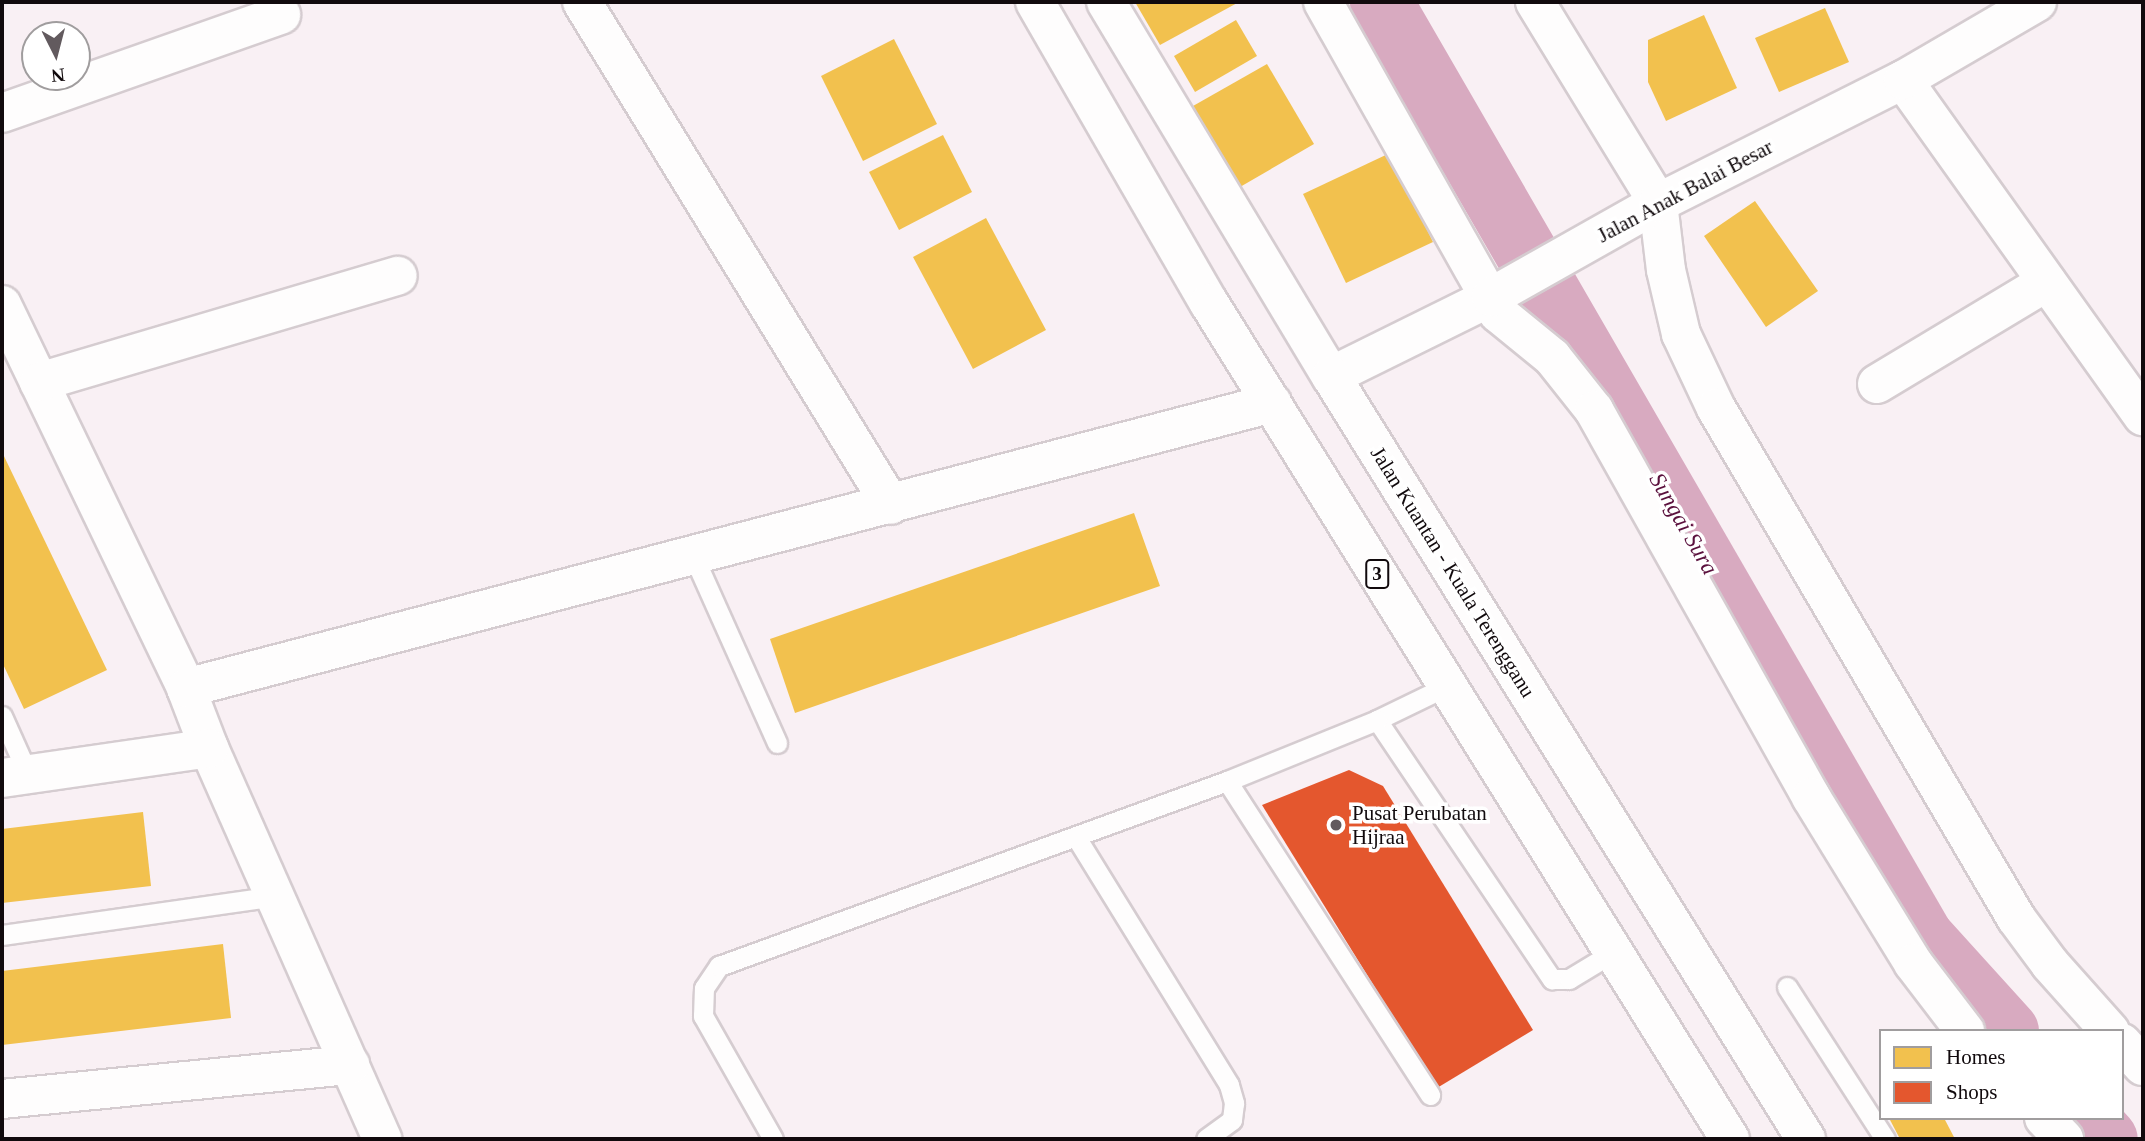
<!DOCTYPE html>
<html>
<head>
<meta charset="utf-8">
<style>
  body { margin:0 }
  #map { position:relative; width:2145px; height:1141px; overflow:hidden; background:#f9f0f4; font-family:"Times New Roman",serif }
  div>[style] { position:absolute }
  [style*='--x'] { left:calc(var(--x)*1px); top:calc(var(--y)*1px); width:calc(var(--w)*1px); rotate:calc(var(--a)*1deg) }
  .homes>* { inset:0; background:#f2c14e }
  .shops>* { inset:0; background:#e4572e }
  .river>* { height:63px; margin:-31.5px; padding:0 31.5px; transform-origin:31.5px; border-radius:31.5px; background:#d8aac0 }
  .roads { filter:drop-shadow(2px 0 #d5ccd0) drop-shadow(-2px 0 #d5ccd0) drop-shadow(0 2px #d5ccd0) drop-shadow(0 -2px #d5ccd0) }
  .service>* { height:19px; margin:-9.5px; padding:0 9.5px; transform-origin:9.5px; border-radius:9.5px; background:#fefdfd }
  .minor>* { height:38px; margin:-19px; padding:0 19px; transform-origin:19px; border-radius:19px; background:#fefdfd }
  .tertiary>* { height:38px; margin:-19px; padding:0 19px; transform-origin:19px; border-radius:19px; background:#fefdfd }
  .trunk>* { height:38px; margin:-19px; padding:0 19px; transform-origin:19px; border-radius:19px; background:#fefdfd }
  .dots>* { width:19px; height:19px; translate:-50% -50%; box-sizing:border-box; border:4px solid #fff; border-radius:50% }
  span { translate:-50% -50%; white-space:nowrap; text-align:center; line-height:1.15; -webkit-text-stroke:7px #fff; paint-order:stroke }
  .shield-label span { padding:2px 5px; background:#fff; border:2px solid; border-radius:5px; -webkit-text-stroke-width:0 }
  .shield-label { font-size:19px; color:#110a0d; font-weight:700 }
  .street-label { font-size:21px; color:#110a0d }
  .poi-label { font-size:21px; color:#110a0d }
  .left { translate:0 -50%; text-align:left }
  .water-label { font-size:23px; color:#5b113e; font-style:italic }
  .frame { position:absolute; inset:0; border:4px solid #110a0d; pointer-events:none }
  .legend { position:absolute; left:1879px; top:1029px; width:245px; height:91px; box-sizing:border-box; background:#fff; border:2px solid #a09d9e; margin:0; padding:9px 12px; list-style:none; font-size:21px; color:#110a0d }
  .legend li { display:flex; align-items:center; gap:14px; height:35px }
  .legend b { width:35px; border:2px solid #a09d9e }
  .north { position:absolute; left:21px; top:21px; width:70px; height:70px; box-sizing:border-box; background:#fff; border:2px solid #a09d9e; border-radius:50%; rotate:174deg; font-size:19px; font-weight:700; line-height:28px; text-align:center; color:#110a0d }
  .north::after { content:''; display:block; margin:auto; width:24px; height:32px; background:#625a5e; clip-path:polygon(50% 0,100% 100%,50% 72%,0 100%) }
</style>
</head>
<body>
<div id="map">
  <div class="homes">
    <div style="clip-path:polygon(1135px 2px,1239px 2px,1160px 45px)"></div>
    <div style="clip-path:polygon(1825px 8px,1849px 62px,1779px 92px,1755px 38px)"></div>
    <div style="clip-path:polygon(1704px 15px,1737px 88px,1666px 121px,1648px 82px,1648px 40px)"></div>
    <div style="clip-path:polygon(1236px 20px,1257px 56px,1195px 92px,1174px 56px)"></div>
    <div style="clip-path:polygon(894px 39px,937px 124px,863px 161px,821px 76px)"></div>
    <div style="clip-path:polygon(1267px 64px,1314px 144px,1240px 187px,1193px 106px)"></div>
    <div style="clip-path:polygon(943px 135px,972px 192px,899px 230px,869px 172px)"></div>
    <div style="clip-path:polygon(1390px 153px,1433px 242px,1346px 283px,1303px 194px)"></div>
    <div style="clip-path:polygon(1755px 201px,1818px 291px,1766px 327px,1704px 236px)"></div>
    <div style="clip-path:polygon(986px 218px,1046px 330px,973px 369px,913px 257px)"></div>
    <div style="clip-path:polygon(2px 452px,107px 670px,24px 709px,2px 662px)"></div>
    <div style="clip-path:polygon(1134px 513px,1160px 586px,795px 713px,770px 639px)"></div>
    <div style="clip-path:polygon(143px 812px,151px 886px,2px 903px,2px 829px)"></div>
    <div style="clip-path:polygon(223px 944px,231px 1018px,2px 1045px,2px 971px)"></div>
    <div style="clip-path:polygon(1889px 1118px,1944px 1118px,1955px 1139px,1900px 1139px)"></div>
  </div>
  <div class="shops">
    <div style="clip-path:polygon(1349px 770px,1383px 786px,1533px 1030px,1437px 1088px,1262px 805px)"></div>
  </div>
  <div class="river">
    <div style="--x:1381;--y:2;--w:1080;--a:59.95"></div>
    <div style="--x:1922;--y:937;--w:127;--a:47.9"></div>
    <div style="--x:2087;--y:1118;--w:28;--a:48"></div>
  </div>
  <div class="roads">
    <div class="service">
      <div style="--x:693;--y:555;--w:206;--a:65.9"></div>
      <div style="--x:1447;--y:686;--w:78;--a:154.1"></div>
      <div style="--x:1377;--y:720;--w:313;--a:56"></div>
      <div style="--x:1552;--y:979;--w:17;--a:0"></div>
      <div style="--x:1569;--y:979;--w:54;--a:-31.3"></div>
      <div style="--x:2;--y:716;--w:64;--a:65.9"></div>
      <div style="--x:1227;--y:781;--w:374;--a:57.1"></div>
      <div style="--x:1076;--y:837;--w:291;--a:58.3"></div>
      <div style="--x:1229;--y:1085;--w:19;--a:74"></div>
      <div style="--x:1234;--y:1103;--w:17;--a:97"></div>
      <div style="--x:1232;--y:1120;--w:32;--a:144"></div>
      <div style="--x:2;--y:935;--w:276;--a:-8.1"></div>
      <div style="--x:1787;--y:987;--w:181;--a:57.2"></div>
      <div style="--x:773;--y:1139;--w:142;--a:-119.6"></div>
      <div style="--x:703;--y:1016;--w:28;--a:-88"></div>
      <div style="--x:704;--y:988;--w:27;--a:-56"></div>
      <div style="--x:719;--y:966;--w:541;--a:-20.01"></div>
      <div style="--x:1227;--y:781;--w:162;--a:-22.1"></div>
    </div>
    <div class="minor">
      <div style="--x:582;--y:2;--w:590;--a:58.44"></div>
      <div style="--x:1323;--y:2;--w:357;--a:60.6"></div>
      <div style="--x:1498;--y:313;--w:70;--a:39.2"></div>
      <div style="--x:1552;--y:357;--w:68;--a:51.6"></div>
      <div style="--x:1594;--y:410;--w:444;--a:60.7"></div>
      <div style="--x:1811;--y:797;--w:195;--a:58.4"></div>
      <div style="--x:1913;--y:963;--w:86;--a:52.6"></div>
      <div style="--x:1535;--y:2;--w:236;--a:58.5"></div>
      <div style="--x:1658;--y:203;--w:67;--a:83.2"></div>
      <div style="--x:1666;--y:270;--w:66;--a:76.8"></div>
      <div style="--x:1681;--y:334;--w:82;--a:64.7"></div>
      <div style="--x:1716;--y:408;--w:592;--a:59.53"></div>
      <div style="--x:2016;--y:918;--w:57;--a:53.5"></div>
      <div style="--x:2050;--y:964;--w:90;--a:48.2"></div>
      <div style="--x:1903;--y:80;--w:413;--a:54.5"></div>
      <div style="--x:2;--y:113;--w:296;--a:-19.4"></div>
      <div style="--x:2;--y:305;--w:425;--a:64.3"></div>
      <div style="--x:186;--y:688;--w:64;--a:69"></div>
      <div style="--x:209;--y:748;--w:428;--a:66.1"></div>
      <div style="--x:39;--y:382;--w:374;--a:-16.5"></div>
      <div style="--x:1877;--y:384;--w:198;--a:-31"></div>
      <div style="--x:186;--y:688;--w:1123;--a:-14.7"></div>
      <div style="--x:2;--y:778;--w:209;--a:-8.2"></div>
      <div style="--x:2122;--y:1043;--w:31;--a:48"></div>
      <div style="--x:2;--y:1099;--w:350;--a:-5.6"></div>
      <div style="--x:2044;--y:1118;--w:29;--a:46"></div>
    </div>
    <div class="tertiary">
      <div style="--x:1331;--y:376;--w:178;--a:-26.3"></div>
      <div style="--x:1491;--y:297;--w:192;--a:-29.4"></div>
      <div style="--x:1658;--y:203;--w:274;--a:-26.7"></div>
      <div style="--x:1903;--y:80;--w:155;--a:-30.2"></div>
    </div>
    <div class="trunk">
      <div style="--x:1035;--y:2;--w:348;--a:60"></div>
      <div style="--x:1209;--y:303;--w:985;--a:58.07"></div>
      <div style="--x:1106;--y:2;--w:436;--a:59"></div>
      <div style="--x:1331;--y:376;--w:899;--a:58.1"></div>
    </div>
  </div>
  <div class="dots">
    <div style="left:1336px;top:825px;background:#625a5e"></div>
  </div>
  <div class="shield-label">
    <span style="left:1377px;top:574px">3</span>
  </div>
  <div class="street-label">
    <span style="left:1685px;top:191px;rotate:-28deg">Jalan Anak Balai Besar</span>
    <span style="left:1453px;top:572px;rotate:58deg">Jalan Kuantan - Kuala Terengganu</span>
  </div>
  <div class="poi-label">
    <span class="left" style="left:1352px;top:825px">Pusat Perubatan<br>Hijraa</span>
  </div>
  <div class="water-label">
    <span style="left:1683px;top:524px;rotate:60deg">Sungai Sura</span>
  </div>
  <div class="frame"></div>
  <ul class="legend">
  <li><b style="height:19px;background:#f2c14e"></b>Homes</li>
  <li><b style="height:19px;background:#e4572e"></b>Shops</li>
  </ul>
  <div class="north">N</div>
</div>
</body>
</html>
